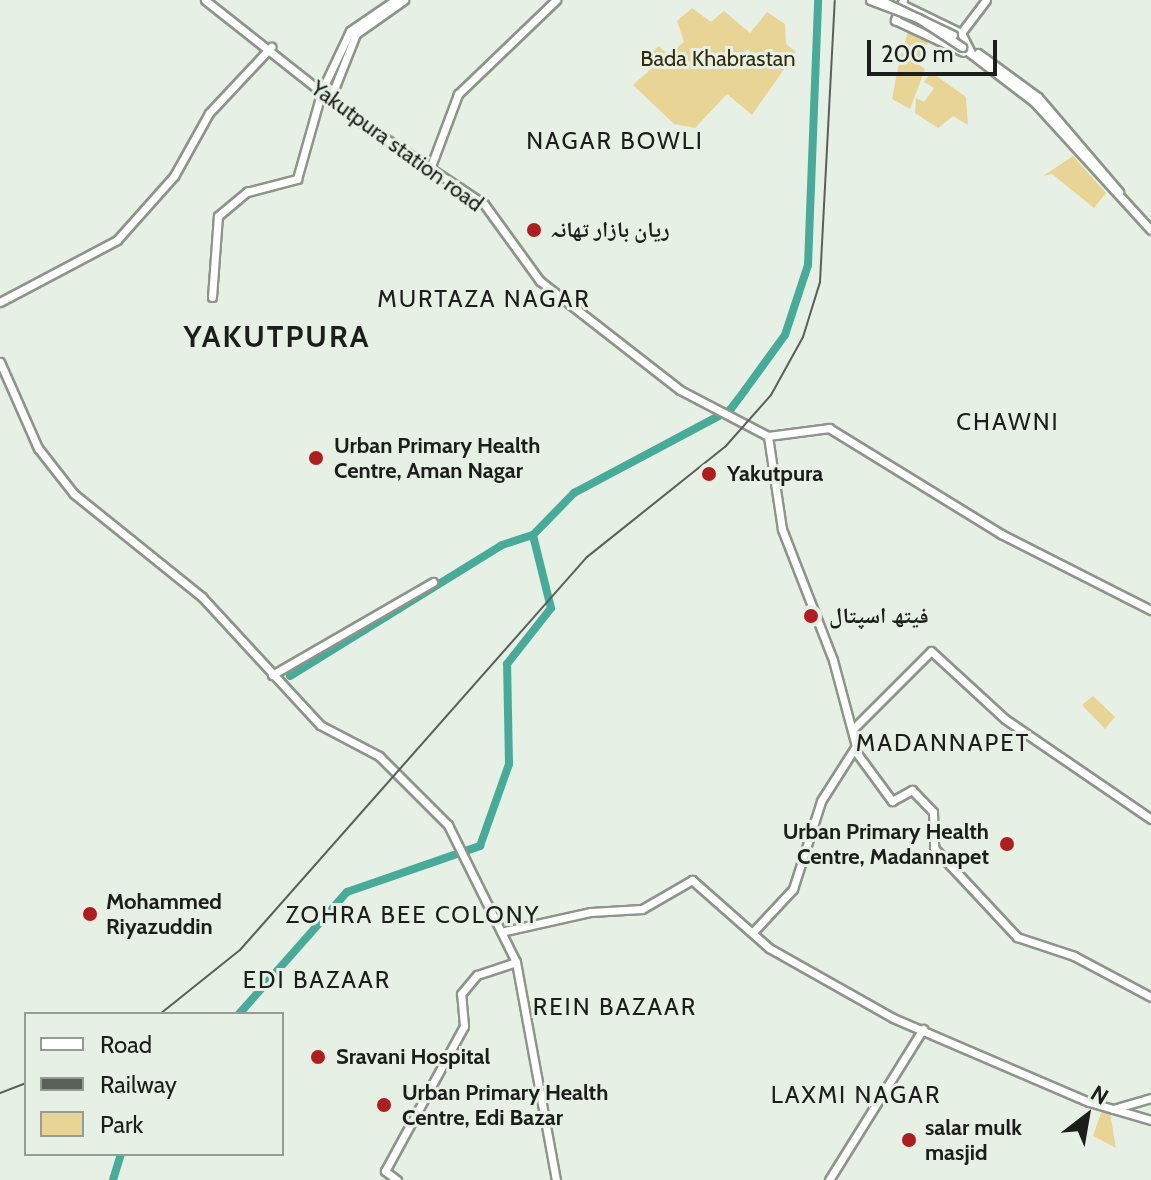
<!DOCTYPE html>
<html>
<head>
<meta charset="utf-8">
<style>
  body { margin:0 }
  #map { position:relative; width:1151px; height:1180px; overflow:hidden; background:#e7f0e4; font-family:Cabin,"Noto Naskh Arabic",sans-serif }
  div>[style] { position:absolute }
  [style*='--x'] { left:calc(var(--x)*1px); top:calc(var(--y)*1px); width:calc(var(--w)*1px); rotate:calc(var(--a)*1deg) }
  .green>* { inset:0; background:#e8d495 }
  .river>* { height:8px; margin:-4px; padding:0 4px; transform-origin:4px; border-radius:4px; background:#48ab9a }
  .roads { filter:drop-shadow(2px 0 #8d958a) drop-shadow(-2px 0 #8d958a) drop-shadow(0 2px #8d958a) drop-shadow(0 -2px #8d958a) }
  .secondary>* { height:7px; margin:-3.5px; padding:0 3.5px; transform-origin:3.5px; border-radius:3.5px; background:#fff }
  .rail>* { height:2px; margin:-1px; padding:0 1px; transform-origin:1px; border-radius:1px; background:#5a5f59 }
  .bridges { filter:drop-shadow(2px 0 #8d958a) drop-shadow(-2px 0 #8d958a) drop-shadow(0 2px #8d958a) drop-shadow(0 -2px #8d958a) }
  .secondary-bridge>* { height:7px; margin:-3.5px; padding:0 3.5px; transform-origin:3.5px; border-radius:3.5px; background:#fff }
  .dots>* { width:22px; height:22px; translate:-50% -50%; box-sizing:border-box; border:4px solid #e7f0e4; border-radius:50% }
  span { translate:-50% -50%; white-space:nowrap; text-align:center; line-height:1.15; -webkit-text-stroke:6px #e7f0e4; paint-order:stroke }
  .park-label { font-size:22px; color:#352b0a }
  .street-label { font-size:22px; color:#1b1e1a }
  .poi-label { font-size:22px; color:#1b1e1a; font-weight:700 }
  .left { translate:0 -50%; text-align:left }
  .right { translate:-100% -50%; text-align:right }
  .neighbourhood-label { font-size:24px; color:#1b1e1a; letter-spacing:2px }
  .district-label { font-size:30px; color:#1b1e1a; font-weight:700; letter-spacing:2px }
  .legend { position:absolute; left:24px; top:1012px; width:260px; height:144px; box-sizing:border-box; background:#e7f0e4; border:2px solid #959c93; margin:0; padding:10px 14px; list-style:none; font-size:24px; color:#1b1e1a }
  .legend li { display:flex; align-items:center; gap:16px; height:40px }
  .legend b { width:40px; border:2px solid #959c93 }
  .north { position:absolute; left:1047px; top:1076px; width:80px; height:80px; -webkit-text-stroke:6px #e7f0e4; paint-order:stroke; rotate:31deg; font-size:22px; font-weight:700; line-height:32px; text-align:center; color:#1b1e1a }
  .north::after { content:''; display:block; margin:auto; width:28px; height:36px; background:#1b1e1a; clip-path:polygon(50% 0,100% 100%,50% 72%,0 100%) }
  .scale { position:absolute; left:867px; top:40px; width:130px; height:36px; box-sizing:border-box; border:4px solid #1b1e1a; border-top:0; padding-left:10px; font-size:24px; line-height:28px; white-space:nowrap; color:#1b1e1a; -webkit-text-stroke:6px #e7f0e4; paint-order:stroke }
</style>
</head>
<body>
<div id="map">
  <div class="green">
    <div style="clip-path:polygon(692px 8px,711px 22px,724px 11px,750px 33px,767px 12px,785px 24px,786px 44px,796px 52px,752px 115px,727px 94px,695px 128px,674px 124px,633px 85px,652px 68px,645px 59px,659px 46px,668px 55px,684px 42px,677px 21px)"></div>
    <div style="clip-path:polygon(910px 23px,931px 35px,920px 60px,903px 50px)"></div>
    <div style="clip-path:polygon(901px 52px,925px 69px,910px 109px,892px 99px)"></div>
    <div style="clip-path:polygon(931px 72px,966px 97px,968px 125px,953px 116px,938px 128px,915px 113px,916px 98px,924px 102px,934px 88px,924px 82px)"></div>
    <div style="clip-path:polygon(1073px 156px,1106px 193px,1094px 208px,1052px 174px,1043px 176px)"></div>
    <div style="clip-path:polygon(1093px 696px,1115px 717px,1105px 729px,1082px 705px)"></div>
    <div style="clip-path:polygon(1102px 1110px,1110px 1113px,1116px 1148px,1093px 1136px)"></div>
  </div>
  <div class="river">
    <div style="--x:290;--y:676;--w:249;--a:-31.7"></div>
    <div style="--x:502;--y:545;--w:33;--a:-18"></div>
    <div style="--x:533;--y:535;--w:59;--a:-45.7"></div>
    <div style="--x:574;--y:493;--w:177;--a:-28"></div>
    <div style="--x:730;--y:410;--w:25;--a:-53"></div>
    <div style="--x:745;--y:390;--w:68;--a:-54"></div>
    <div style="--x:785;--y:335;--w:74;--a:-71.8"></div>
    <div style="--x:808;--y:265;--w:265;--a:-87.8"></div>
    <div style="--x:239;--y:1014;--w:163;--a:-48.5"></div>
    <div style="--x:347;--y:892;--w:141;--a:-19.1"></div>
    <div style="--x:480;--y:846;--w:87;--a:-70.5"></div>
    <div style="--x:509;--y:764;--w:100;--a:-91.1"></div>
    <div style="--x:507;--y:664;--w:71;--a:-51.8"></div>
    <div style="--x:551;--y:608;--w:75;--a:-103.9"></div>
    <div style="--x:113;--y:1180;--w:27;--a:-73"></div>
  </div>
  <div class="roads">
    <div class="secondary">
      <div style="--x:205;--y:0;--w:189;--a:38.3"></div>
      <div style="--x:353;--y:117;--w:157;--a:33.6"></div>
      <div style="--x:484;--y:204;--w:95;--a:54"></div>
      <div style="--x:540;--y:281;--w:177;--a:37.9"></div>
      <div style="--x:680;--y:390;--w:99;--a:27.6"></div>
      <div style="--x:768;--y:436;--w:62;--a:-7.5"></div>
      <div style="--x:829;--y:428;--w:202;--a:31.6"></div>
      <div style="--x:1001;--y:534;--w:168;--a:26.9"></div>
      <div style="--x:903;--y:0;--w:22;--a:112"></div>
      <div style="--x:895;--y:20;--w:75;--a:25.2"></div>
      <div style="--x:901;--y:4;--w:67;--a:25.8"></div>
      <div style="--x:961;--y:33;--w:22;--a:63"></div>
      <div style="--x:961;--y:33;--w:41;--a:-52.9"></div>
      <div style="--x:962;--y:47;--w:91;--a:37.4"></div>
      <div style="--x:1034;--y:102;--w:173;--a:47.6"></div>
      <div style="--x:978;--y:53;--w:74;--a:36.3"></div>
      <div style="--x:1038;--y:97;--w:125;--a:49.5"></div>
      <div style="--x:331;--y:97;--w:68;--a:-68.4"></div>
      <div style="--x:356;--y:34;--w:59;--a:-35.3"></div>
      <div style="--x:431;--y:166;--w:77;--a:-69.4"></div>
      <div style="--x:458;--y:94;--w:136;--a:-43.8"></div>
      <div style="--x:212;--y:297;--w:81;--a:-85.8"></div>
      <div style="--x:218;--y:216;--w:38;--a:-40"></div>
      <div style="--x:247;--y:192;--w:52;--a:-14.6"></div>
      <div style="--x:297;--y:179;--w:92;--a:-74.3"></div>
      <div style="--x:322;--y:90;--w:65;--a:-64.6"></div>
      <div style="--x:350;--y:31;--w:55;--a:-34.6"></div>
      <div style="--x:0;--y:302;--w:132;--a:-27.9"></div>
      <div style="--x:117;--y:240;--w:86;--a:-48.3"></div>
      <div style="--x:174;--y:176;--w:72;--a:-60.9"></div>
      <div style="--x:209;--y:113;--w:91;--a:-46.8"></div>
      <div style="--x:0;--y:362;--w:94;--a:66.2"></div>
      <div style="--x:38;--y:448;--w:58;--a:52"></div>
      <div style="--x:74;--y:494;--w:164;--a:38.8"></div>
      <div style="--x:202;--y:597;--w:174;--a:47.3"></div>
      <div style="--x:320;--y:725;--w:67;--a:27.7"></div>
      <div style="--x:379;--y:756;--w:98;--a:45"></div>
      <div style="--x:448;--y:825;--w:153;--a:63.6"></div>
      <div style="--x:516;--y:962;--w:222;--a:79.6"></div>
      <div style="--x:272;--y:675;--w:186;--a:-30"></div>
      <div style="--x:853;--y:729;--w:110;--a:-45"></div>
      <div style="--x:931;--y:651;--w:100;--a:42.6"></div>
      <div style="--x:1005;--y:719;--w:177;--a:34.4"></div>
      <div style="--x:856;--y:752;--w:61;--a:53.7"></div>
      <div style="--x:892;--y:801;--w:23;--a:-29"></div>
      <div style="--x:912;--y:790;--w:30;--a:46"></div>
      <div style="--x:933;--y:812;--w:36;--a:88"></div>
      <div style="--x:934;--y:848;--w:122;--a:47"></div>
      <div style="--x:1017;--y:937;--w:60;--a:18.4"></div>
      <div style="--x:1074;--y:956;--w:87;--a:28"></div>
      <div style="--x:505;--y:931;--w:88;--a:-12.5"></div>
      <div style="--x:591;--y:912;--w:51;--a:-3.4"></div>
      <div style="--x:642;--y:909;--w:58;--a:-30.1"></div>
      <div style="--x:692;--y:880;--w:103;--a:41.4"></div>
      <div style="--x:769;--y:948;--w:142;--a:29.4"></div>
      <div style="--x:893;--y:1018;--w:213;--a:23.2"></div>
      <div style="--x:1089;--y:1102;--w:65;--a:16.2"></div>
      <div style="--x:753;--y:932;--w:59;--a:-47.1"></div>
      <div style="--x:793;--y:889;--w:92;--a:-72.3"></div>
      <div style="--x:821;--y:801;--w:65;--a:-57.5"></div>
      <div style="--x:856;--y:746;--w:89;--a:-105"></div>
      <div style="--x:833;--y:660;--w:141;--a:-111.3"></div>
      <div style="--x:782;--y:529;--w:94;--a:-98.6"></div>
      <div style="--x:1113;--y:1109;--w:40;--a:-16"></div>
      <div style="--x:397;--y:1180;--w:15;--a:-143"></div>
      <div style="--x:385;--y:1171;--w:165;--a:-61.4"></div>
      <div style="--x:464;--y:1026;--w:32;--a:-95"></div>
      <div style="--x:461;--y:994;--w:25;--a:-50"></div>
      <div style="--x:477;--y:975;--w:41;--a:-18.4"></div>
      <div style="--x:829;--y:1180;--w:178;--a:-58.1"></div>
    </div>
  </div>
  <div class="rail">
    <div style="--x:160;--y:1014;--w:102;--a:-38.7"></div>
    <div style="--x:240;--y:950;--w:524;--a:-48.56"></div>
    <div style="--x:587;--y:557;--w:176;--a:-38.6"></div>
    <div style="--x:725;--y:447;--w:69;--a:-48.5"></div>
    <div style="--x:771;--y:395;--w:66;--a:-61.1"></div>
    <div style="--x:803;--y:337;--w:58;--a:-72.8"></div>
    <div style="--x:820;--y:282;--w:282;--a:-87"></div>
    <div style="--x:0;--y:1093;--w:28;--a:-21"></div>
  </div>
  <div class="bridges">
    <div class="secondary-bridge">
      <div style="--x:870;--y:0;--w:51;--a:20.6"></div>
      <div style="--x:918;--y:18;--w:53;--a:33.4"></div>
      <div style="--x:880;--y:0;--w:81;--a:25.6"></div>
    </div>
  </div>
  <div class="dots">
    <div style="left:534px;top:230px;background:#ae1d20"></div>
    <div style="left:316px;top:458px;background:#ae1d20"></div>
    <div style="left:709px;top:474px;background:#ae1d20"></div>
    <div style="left:811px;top:616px;background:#ae1d20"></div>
    <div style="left:1007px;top:844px;background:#ae1d20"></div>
    <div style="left:90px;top:914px;background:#ae1d20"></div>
    <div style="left:318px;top:1057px;background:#ae1d20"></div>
    <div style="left:384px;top:1105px;background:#ae1d20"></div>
    <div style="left:909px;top:1140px;background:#ae1d20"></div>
  </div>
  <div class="park-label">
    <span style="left:718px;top:59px">Bada Khabrastan</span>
  </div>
  <div class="street-label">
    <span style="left:397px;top:146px;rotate:36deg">Yakutpura station road</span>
  </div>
  <div class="poi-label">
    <span class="left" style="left:550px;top:230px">ریان بازار تھانہ</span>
    <span class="left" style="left:334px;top:458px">Urban Primary Health<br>Centre, Aman Nagar</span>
    <span class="left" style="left:727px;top:474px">Yakutpura</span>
    <span class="left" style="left:829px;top:616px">فیتھ اسپتال</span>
    <span class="right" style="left:989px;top:844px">Urban Primary Health<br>Centre, Madannapet</span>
    <span class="left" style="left:106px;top:914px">Mohammed<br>Riyazuddin</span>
    <span class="left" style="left:336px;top:1057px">Sravani Hospital</span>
    <span class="left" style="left:402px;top:1105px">Urban Primary Health<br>Centre, Edi Bazar</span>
    <span class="left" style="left:925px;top:1140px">salar mulk<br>masjid</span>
  </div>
  <div class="neighbourhood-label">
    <span style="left:615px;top:141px">NAGAR BOWLI</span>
    <span style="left:484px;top:299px">MURTAZA NAGAR</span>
    <span style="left:1008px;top:422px">CHAWNI</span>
    <span style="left:943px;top:743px">MADANNAPET</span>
    <span style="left:413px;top:915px">ZOHRA BEE COLONY</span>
    <span style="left:317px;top:980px">EDI BAZAAR</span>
    <span style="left:615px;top:1007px">REIN BAZAAR</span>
    <span style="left:856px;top:1095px">LAXMI NAGAR</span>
  </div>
  <div class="district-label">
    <span style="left:277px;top:337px">YAKUTPURA</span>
  </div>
  <ul class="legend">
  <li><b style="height:10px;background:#fff"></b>Road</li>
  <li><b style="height:10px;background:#5a5f59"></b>Railway</li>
  <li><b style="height:22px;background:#e8d495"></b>Park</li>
  </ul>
  <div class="north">N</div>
  <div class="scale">200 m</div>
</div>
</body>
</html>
